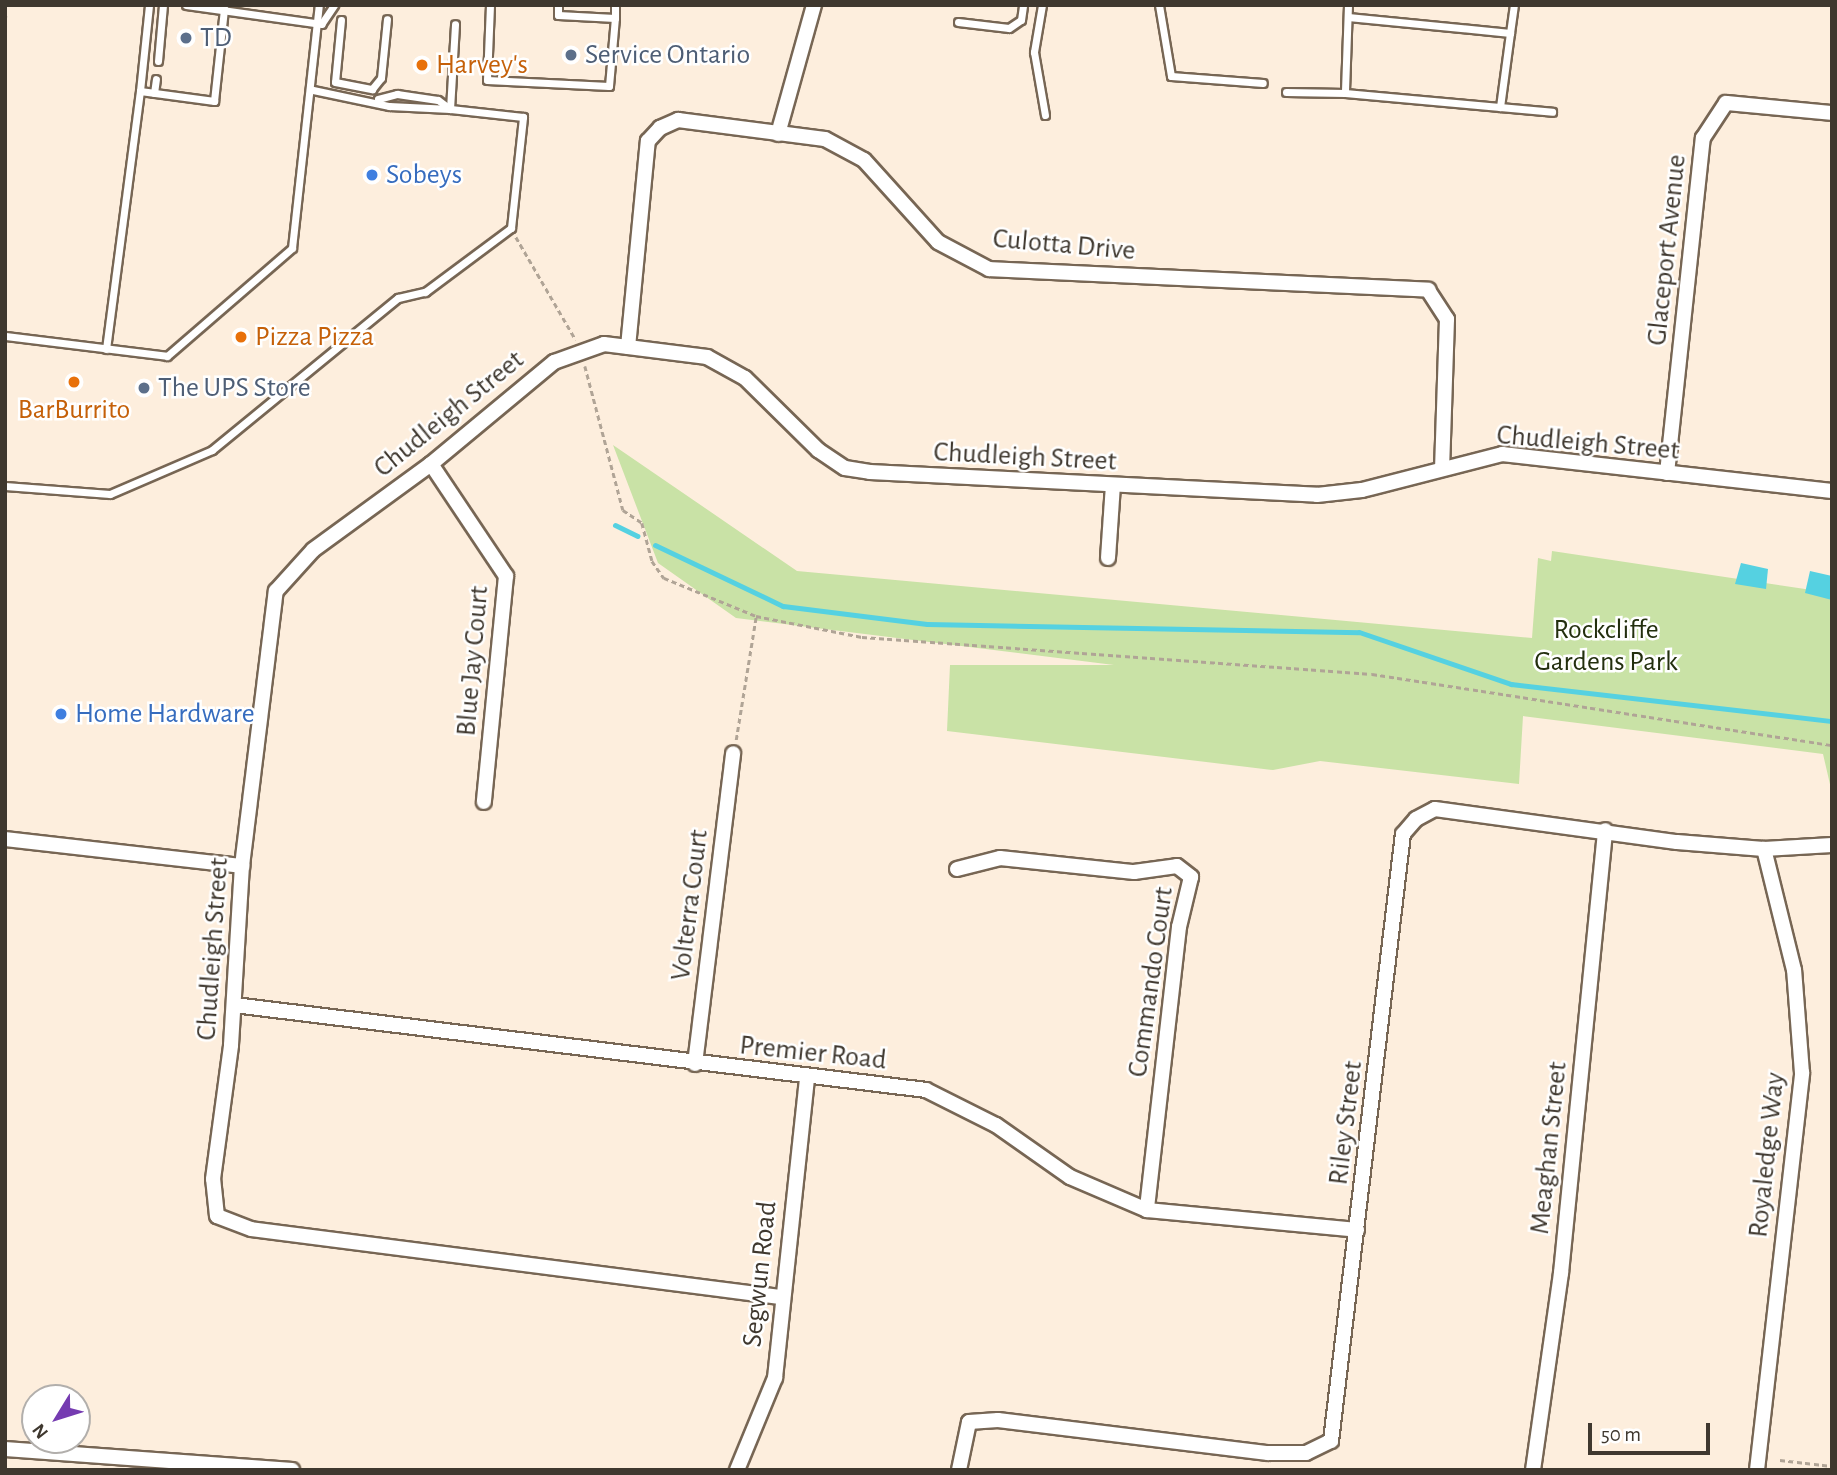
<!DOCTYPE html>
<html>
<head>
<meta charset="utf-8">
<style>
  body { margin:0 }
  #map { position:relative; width:1837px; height:1475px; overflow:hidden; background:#fdeedd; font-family:"Alegreya Sans",sans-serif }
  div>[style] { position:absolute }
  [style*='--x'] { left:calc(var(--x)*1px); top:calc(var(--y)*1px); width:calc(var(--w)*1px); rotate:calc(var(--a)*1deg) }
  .green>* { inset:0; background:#c9e2a6 }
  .water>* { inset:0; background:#55d1e1 }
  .stream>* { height:5px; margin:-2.5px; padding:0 2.5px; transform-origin:2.5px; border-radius:2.5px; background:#55d1e1 }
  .path>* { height:2.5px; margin-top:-1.25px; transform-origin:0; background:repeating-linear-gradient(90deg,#b0a496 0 5px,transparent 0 8.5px) }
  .roads { filter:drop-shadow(2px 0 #776654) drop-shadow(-2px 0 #776654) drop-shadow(0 2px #776654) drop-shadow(0 -2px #776654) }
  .lane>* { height:7px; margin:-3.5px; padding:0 3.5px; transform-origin:3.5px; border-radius:3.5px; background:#fff }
  .street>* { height:14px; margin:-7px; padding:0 7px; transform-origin:7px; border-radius:7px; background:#fff }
  .dots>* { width:19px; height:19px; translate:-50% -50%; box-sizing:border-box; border:4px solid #fff; border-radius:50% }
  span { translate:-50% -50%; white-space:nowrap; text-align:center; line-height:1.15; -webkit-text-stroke:5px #fff; paint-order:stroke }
  .service-label { font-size:28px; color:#4e5e75 }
  .left { translate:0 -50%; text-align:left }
  .food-label { font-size:28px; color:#c56008 }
  .shop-label { font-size:28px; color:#366cbe }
  .street-label { font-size:28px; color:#3f382f }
  .park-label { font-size:28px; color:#232f0e }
  .frame { position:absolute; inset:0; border:7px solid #3f382f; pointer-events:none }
  .north { position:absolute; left:21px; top:1384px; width:70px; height:70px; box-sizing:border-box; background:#fff; border:2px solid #b2afac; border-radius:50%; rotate:232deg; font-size:19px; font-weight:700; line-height:28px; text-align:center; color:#3f382f }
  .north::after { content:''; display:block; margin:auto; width:24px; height:32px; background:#753bb1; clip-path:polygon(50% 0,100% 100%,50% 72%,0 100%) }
  .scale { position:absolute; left:1588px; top:1423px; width:122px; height:32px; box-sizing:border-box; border:4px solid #3f382f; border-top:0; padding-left:9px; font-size:21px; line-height:24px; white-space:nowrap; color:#3f382f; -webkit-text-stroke:5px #fff; paint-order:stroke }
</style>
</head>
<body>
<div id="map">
  <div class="green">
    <div style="clip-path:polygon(613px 445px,797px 571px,1532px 638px,1538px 558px,1551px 561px,1552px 551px,1832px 593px,1832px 793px,1823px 754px,1523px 716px,1519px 784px,1320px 761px,1273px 770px,947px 731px,950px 665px,1114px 665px,736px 618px,658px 563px)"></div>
  </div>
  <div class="water">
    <div style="clip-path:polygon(1741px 563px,1768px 569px,1766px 589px,1735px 584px)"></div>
    <div style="clip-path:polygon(1810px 571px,1832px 576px,1832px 600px,1805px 593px)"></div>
  </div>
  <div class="stream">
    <div style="--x:615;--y:525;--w:25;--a:26"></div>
    <div style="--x:655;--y:545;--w:142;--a:25.5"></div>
    <div style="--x:783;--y:606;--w:145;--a:7.1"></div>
    <div style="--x:927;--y:624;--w:432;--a:1.1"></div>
    <div style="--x:1359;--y:632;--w:161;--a:18.9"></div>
    <div style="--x:1511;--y:684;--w:323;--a:6.6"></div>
  </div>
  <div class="path">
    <div style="--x:5;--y:20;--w:8;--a:-83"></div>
    <div style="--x:516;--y:237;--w:119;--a:59.8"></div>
    <div style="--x:585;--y:366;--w:149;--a:75.2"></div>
    <div style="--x:623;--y:510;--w:23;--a:34"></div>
    <div style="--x:642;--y:523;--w:39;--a:75"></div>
    <div style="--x:652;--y:561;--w:21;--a:55"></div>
    <div style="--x:664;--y:578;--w:100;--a:22.4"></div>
    <div style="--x:756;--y:616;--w:108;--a:11.2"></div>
    <div style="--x:862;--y:637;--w:511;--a:4.15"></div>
    <div style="--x:1372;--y:674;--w:465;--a:8.8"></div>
    <div style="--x:736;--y:740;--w:126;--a:-80.8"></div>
    <div style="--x:1780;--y:1460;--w:52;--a:6.6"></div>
  </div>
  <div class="roads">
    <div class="lane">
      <div style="--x:186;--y:5;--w:137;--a:8"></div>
      <div style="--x:490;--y:5;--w:75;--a:92.3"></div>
      <div style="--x:487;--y:80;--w:122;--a:2.8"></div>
      <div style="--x:609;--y:86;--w:68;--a:-85"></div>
      <div style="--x:558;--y:5;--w:10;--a:90"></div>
      <div style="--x:558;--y:15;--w:57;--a:3"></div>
      <div style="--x:615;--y:18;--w:13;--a:-90"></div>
      <div style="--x:1042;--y:5;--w:48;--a:99.7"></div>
      <div style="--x:1034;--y:52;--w:64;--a:80.1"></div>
      <div style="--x:1159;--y:5;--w:72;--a:80.4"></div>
      <div style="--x:1171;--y:76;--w:92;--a:4.4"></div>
      <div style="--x:1348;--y:5;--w:88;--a:92"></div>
      <div style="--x:1345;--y:93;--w:208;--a:5.2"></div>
      <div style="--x:1348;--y:17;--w:163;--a:5.6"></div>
      <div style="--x:1510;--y:33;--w:75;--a:97.7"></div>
      <div style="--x:341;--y:20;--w:62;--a:95.5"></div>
      <div style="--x:335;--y:82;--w:38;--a:11"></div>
      <div style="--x:372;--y:89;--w:14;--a:-51"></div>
      <div style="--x:381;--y:78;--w:59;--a:-84.2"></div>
      <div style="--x:958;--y:22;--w:51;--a:6.7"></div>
      <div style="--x:1009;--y:28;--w:14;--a:-34"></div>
      <div style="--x:1021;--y:20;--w:15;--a:-82"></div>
      <div style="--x:322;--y:23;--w:22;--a:-56"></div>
      <div style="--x:1510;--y:33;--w:28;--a:-82"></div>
      <div style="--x:158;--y:61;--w:56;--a:-84.9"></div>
      <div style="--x:313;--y:90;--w:78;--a:11.9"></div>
      <div style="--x:389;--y:106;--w:61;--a:2.8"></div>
      <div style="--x:140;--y:91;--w:86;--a:-84"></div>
      <div style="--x:1286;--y:92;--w:59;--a:1"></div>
      <div style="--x:154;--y:93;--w:14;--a:-82"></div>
      <div style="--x:378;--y:99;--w:20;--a:-15"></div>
      <div style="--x:397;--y:94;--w:41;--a:8.3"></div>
      <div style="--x:438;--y:100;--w:15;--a:37"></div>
      <div style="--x:5;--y:336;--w:163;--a:7"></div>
      <div style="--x:167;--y:356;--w:165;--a:-40.8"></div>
      <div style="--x:292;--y:248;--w:244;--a:-83.7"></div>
      <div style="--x:106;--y:349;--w:260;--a:-82.5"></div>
      <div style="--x:140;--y:91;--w:75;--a:7.7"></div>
      <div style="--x:214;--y:101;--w:93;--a:-83.8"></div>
      <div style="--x:5;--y:486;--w:105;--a:4.4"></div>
      <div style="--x:110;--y:494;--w:111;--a:-23.3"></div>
      <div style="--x:212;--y:450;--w:240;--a:-39.3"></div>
      <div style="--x:398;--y:298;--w:28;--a:-13"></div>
      <div style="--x:425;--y:292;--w:107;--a:-36.7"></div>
      <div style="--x:511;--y:228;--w:112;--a:-83.8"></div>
      <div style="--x:523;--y:117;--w:73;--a:-173.7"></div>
      <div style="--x:450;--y:109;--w:85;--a:-86.6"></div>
    </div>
    <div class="street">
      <div style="--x:778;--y:134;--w:134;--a:-74.4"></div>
      <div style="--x:628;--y:347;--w:207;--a:-84.5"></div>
      <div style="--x:648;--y:141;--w:18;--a:-47"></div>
      <div style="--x:660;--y:128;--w:20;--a:-24"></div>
      <div style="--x:678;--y:120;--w:148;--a:7.4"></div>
      <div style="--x:825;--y:139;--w:44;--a:28.3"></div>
      <div style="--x:864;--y:160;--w:110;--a:47.9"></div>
      <div style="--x:938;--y:242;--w:58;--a:27.9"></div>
      <div style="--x:989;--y:269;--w:440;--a:2.7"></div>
      <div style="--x:1428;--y:290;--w:35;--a:57"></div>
      <div style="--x:1447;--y:319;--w:148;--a:91.9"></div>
      <div style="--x:431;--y:464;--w:135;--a:56.2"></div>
      <div style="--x:506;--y:576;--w:227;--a:95.6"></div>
      <div style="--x:1667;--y:473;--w:337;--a:-83.9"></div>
      <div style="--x:1703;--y:138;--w:42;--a:-56.7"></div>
      <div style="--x:1726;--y:103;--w:106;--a:5.4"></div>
      <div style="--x:1108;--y:558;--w:73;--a:-86.1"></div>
      <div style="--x:5;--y:839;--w:239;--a:6.5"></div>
      <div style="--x:957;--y:869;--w:44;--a:-14.3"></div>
      <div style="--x:1000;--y:858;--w:135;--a:6"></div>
      <div style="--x:1134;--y:872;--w:43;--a:-7.9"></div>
      <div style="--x:1177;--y:866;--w:18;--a:38"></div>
      <div style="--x:1191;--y:877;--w:51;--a:103.5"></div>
      <div style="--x:1179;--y:927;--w:285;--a:96.5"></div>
      <div style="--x:234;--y:1005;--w:697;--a:7"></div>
      <div style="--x:926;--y:1090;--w:78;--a:26.6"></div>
      <div style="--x:996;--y:1125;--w:90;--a:35.1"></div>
      <div style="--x:1070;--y:1177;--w:84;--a:23.2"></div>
      <div style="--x:1147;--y:1210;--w:211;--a:5.4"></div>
      <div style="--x:695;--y:1064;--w:313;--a:-83"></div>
      <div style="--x:780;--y:1297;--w:533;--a:-172.68"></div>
      <div style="--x:251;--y:1229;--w:36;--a:-159"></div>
      <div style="--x:217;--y:1216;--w:37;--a:-96"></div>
      <div style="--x:213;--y:1179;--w:135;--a:-82.3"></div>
      <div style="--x:231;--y:1045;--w:179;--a:-86.5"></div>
      <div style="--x:242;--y:866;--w:277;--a:-83"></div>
      <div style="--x:276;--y:591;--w:55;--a:-47.9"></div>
      <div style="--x:313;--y:550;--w:146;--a:-36.1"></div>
      <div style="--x:431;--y:464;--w:160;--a:-39.7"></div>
      <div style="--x:554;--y:362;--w:53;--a:-19.8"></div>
      <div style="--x:604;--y:344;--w:104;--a:7.2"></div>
      <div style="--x:707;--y:357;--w:43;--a:28.9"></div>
      <div style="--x:745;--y:378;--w:103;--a:44.6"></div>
      <div style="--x:818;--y:450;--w:32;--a:34"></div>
      <div style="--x:845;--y:468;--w:25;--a:9"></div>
      <div style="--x:870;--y:472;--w:448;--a:2.9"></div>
      <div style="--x:1317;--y:495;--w:45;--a:-6.3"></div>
      <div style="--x:1362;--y:490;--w:145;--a:-14.4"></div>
      <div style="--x:1502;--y:454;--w:332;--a:6.4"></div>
      <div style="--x:5;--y:1449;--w:288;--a:4.2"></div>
      <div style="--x:737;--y:1470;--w:100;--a:-67.6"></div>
      <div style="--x:775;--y:1378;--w:303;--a:-83.9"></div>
      <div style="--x:959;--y:1470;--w:49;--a:-78.2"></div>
      <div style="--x:969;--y:1422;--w:29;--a:-4"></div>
      <div style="--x:998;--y:1420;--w:272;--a:7"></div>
      <div style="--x:1268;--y:1453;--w:38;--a:0"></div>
      <div style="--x:1306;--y:1453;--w:28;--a:-26"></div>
      <div style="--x:1331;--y:1441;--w:611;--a:-83.24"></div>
      <div style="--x:1403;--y:834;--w:20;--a:-49"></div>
      <div style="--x:1416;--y:819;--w:21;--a:-28"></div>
      <div style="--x:1435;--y:809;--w:244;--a:7.8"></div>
      <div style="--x:1677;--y:842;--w:87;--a:4.6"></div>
      <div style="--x:1764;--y:849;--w:68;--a:-3.4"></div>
      <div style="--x:1533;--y:1470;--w:199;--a:-81.9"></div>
      <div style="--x:1561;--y:1273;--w:445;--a:-84.3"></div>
      <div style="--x:1757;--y:1470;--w:400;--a:-83.5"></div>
      <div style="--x:1802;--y:1073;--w:103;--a:-94.4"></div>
      <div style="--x:1794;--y:970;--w:125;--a:-103.9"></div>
    </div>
  </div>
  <div class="dots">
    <div style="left:186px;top:38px;background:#5c6f8a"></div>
    <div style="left:571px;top:55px;background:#5c6f8a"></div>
    <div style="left:422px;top:65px;background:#e8710a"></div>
    <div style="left:372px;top:175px;background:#3f7fe0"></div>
    <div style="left:241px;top:337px;background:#e8710a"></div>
    <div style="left:74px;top:382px;background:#e8710a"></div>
    <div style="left:144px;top:388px;background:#5c6f8a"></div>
    <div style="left:61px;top:714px;background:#3f7fe0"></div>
  </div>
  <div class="service-label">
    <span class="left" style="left:200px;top:38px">TD</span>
    <span class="left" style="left:585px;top:55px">Service Ontario</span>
    <span class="left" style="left:158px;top:388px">The UPS Store</span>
  </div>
  <div class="food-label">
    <span class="left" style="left:436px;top:65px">Harvey's</span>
    <span class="left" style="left:255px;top:337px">Pizza Pizza</span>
    <span style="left:74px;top:410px">BarBurrito</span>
  </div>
  <div class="shop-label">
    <span class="left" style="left:386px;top:175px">Sobeys</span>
    <span class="left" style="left:75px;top:714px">Home Hardware</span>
  </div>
  <div class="street-label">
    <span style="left:1064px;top:245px;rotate:5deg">Culotta Drive</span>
    <span style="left:1667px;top:250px;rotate:-84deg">Glaceport Avenue</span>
    <span style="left:449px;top:414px;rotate:-39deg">Chudleigh Street</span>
    <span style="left:1588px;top:443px;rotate:5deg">Chudleigh Street</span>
    <span style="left:1025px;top:457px;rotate:3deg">Chudleigh Street</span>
    <span style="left:473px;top:661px;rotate:-85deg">Blue Jay Court</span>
    <span style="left:690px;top:905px;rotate:-83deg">Volterra Court</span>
    <span style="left:213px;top:949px;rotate:-86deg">Chudleigh Street</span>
    <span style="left:1151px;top:982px;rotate:-82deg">Commando Court</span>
    <span style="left:813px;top:1053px;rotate:6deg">Premier Road</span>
    <span style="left:1346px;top:1123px;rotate:-83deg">Riley Street</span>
    <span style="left:1549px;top:1148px;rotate:-84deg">Meaghan Street</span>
    <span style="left:1767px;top:1155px;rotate:-84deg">Royaledge Way</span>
    <span style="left:760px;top:1274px;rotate:-84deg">Segwun Road</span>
  </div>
  <div class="park-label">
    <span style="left:1606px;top:646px">Rockcliffe<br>Gardens Park</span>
  </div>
  <div class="frame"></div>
  <div class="north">N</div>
  <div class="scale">50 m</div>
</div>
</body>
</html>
